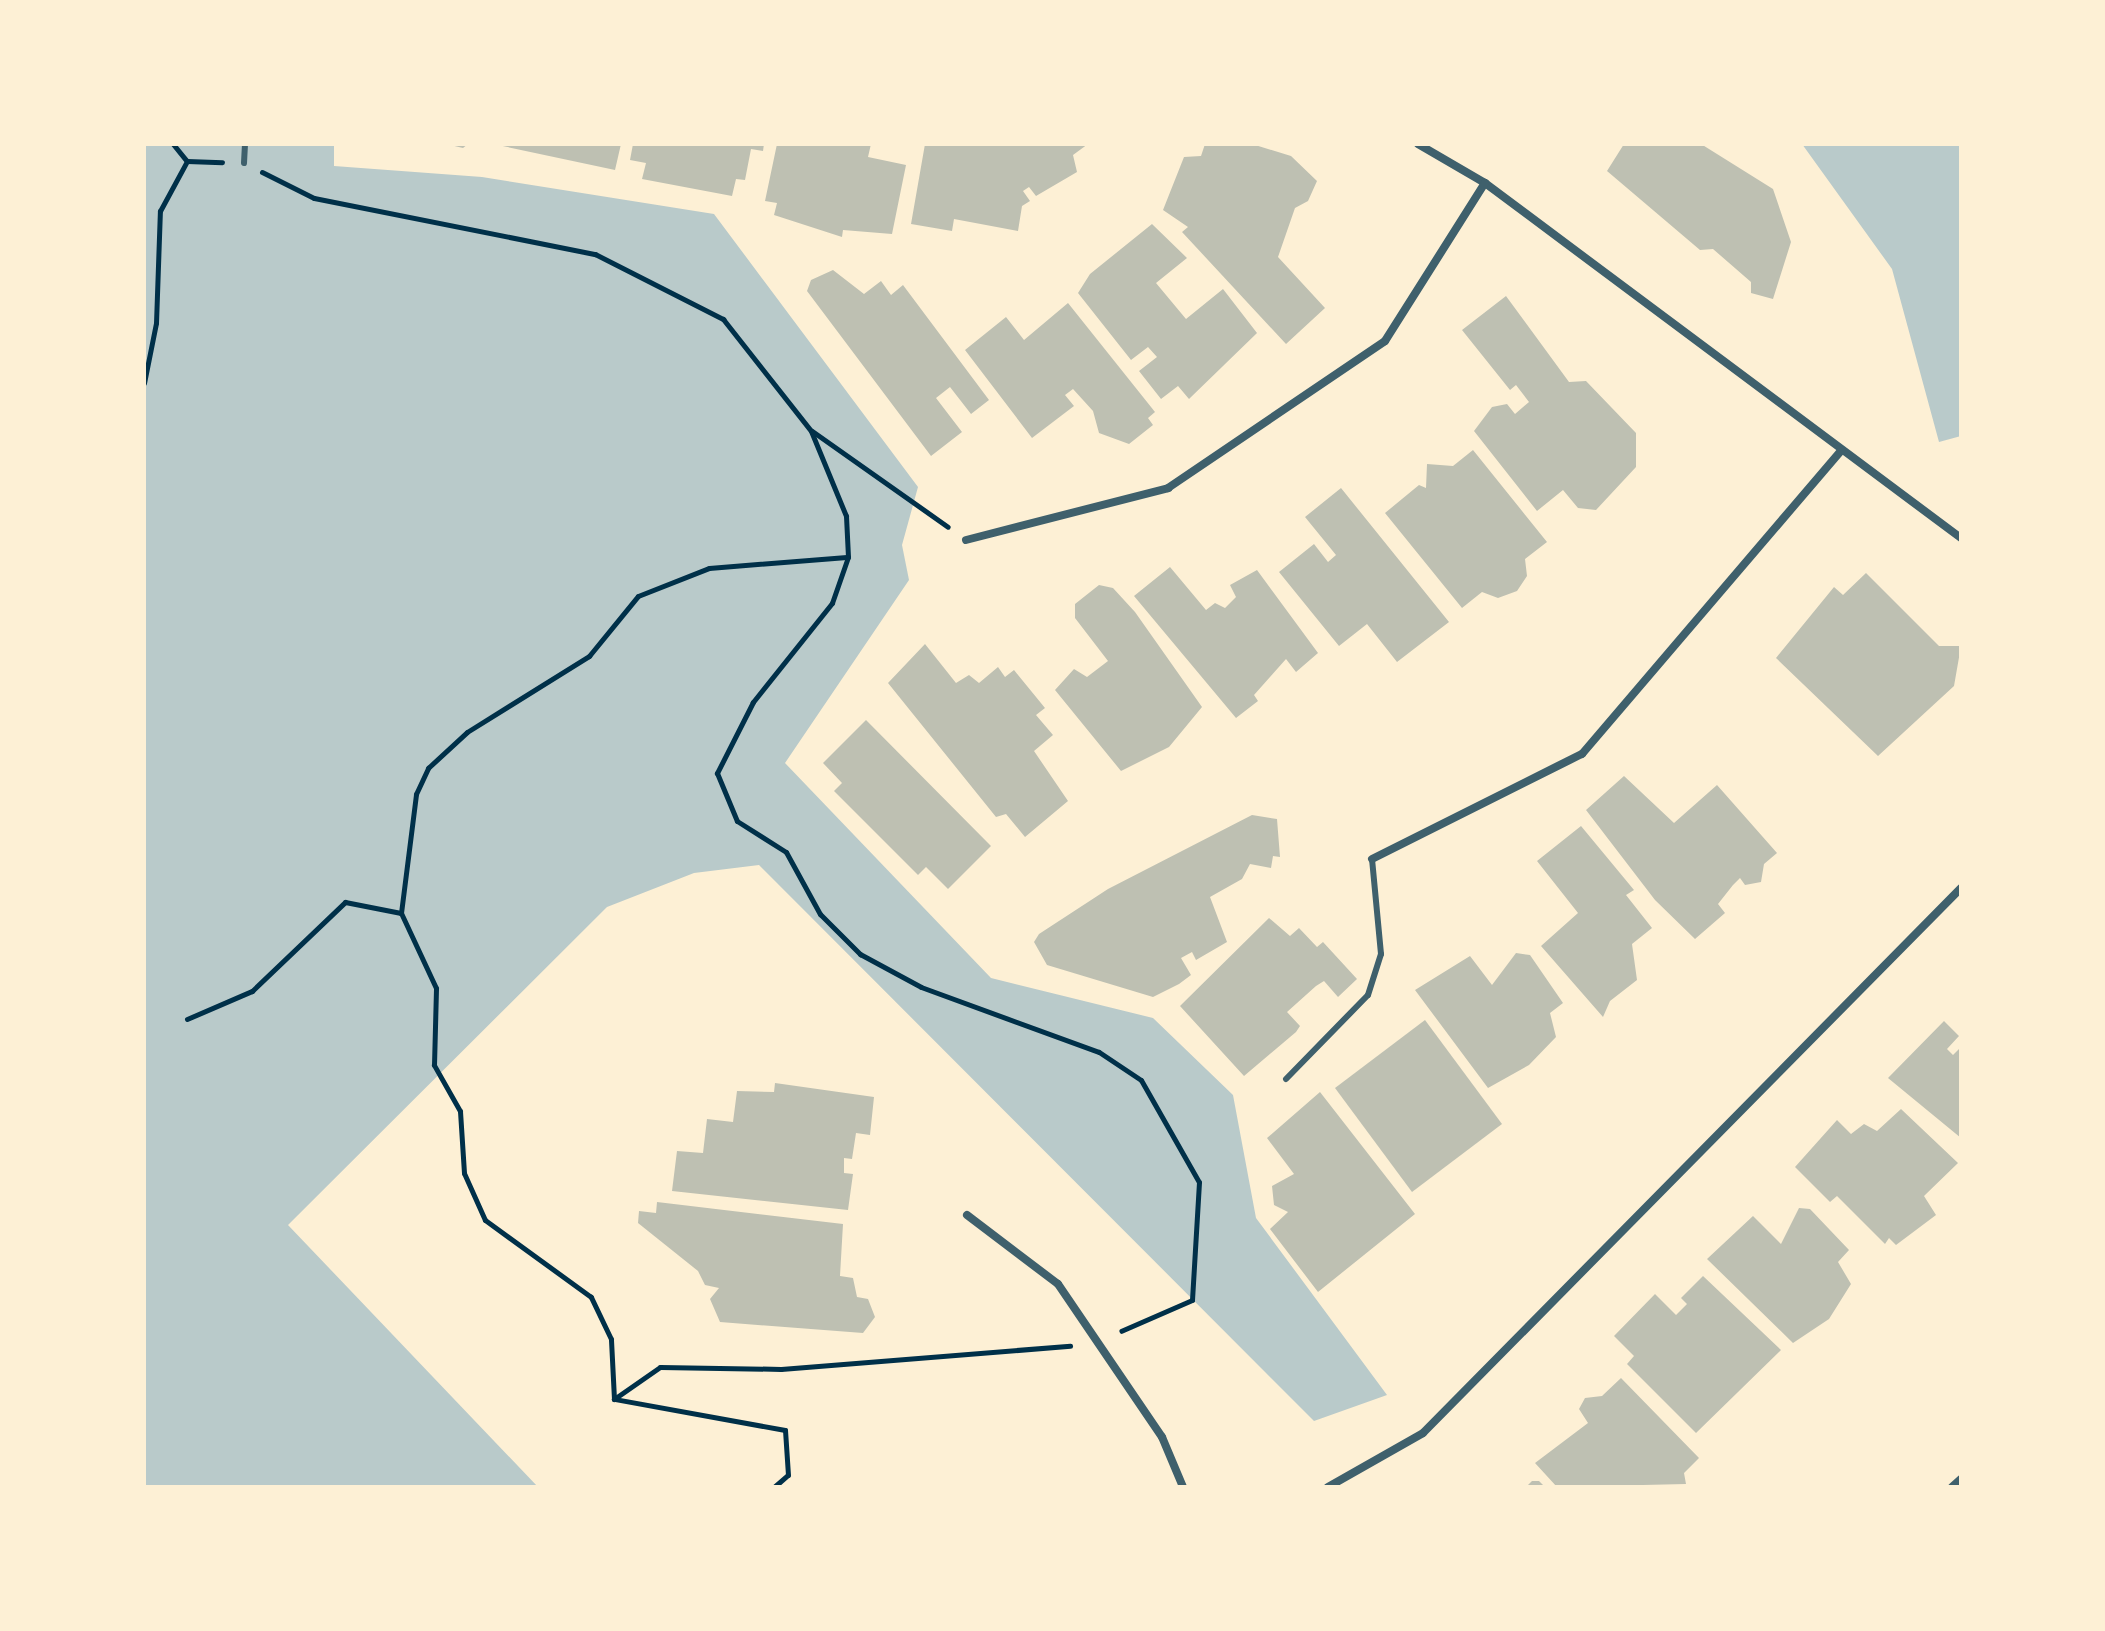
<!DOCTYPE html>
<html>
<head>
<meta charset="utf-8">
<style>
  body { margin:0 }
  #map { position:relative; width:2105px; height:1631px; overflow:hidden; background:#fdf0d5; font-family:"Public Sans",sans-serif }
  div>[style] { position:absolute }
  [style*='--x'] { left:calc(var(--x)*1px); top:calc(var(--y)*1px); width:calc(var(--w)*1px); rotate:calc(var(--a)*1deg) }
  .green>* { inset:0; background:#b9caca }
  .building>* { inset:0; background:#bec0b2 }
  .path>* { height:5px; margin:-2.5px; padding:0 2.5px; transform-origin:2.5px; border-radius:2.5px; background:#003049 }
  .service>* { height:6px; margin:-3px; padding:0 3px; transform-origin:3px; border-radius:3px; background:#3f606c }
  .minor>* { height:8px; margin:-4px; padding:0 4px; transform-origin:4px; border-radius:4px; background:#3f606c }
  span { translate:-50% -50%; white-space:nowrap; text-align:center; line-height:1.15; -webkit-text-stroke:6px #fdf0d5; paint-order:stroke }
  .frame { position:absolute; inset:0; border:146px solid #fdf0d5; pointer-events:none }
</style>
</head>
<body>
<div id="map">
  <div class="green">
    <div style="clip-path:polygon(144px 144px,334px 144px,334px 166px,482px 177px,714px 214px,918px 487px,902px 545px,909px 580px,785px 763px,991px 978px,1153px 1018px,1233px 1095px,1256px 1218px,1387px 1395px,1314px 1421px,759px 865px,694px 873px,607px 907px,288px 1225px,538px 1487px,144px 1487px)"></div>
    <div style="clip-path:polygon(1802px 144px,1961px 144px,1961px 436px,1939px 442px,1892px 269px)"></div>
  </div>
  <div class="building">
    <div style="clip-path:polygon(446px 144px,468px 144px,463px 148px)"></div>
    <div style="clip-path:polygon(493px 144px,621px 144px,615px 170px)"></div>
    <div style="clip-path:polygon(633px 144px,764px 144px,763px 151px,751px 149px,745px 180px,736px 179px,732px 196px,642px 179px,646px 163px,630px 160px)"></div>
    <div style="clip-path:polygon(777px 144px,871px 144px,868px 157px,906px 165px,892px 234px,843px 230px,842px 237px,774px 215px,777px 203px,765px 201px)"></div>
    <div style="clip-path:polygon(925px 144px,1088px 144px,1073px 155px,1077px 172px,1036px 196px,1029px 187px,1023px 191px,1030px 201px,1022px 206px,1018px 231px,954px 219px,952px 231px,911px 224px)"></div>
    <div style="clip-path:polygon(1205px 144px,1252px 144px,1291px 156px,1317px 181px,1308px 201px,1295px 208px,1278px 257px,1325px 308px,1286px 344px,1182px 232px,1188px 227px,1163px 210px,1184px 157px,1201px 156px)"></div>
    <div style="clip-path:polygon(1624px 144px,1701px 144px,1773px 189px,1791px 242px,1773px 299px,1751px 293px,1751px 282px,1713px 249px,1700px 250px,1607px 171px)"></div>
    <div style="clip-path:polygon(1152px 224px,1187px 258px,1156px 283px,1186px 319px,1223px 289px,1257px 333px,1189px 399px,1178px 386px,1161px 399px,1139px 371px,1157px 357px,1148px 347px,1131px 360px,1078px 293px,1090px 274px)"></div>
    <div style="clip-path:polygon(833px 270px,864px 294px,881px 281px,891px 295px,903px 285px,989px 400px,971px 414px,950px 387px,936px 398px,962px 432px,931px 456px,807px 291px,811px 280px)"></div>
    <div style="clip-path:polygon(1506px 296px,1569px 382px,1586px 381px,1636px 433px,1636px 467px,1596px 510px,1578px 508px,1563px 490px,1537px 511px,1474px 431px,1492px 407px,1507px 404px,1515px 414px,1529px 402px,1516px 385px,1510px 390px,1462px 330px)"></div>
    <div style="clip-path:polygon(1068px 303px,1155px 412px,1148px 418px,1153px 425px,1129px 444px,1099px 433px,1093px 411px,1073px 389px,1065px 395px,1074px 406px,1032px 438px,965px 350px,1006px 317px,1024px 340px)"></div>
    <div style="clip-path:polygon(1473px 450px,1547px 542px,1525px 559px,1527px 576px,1517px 591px,1498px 598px,1482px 592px,1462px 608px,1385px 513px,1419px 485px,1426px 488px,1427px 464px,1453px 466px)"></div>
    <div style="clip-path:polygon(1341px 488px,1449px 622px,1397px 662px,1367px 624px,1339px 646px,1279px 572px,1314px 544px,1328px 562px,1336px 555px,1305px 517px)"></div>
    <div style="clip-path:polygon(1170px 567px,1206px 610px,1215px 603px,1225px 608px,1236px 597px,1230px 585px,1257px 570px,1318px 653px,1296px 672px,1286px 659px,1254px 695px,1258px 701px,1236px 718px,1134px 596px)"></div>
    <div style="clip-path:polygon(1866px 573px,1939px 646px,1961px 646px,1954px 686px,1878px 756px,1776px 658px,1834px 587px,1843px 595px)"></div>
    <div style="clip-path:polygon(1099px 585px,1113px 588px,1135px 612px,1202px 707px,1169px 747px,1121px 771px,1055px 690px,1074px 669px,1087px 677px,1108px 661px,1075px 618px,1075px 604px)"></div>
    <div style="clip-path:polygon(925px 644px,956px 683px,969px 675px,979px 683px,998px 667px,1005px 677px,1014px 670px,1045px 708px,1036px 715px,1053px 735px,1034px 751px,1068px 801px,1025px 837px,1006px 814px,996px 817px,888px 683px)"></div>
    <div style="clip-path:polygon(866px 720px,991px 846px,948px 889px,926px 867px,918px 875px,834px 791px,842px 783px,823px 763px)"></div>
    <div style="clip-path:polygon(1624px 776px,1674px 823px,1717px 785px,1777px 853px,1764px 864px,1761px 882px,1745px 885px,1740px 878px,1733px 885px,1718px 904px,1725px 913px,1695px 939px,1655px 900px,1586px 810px)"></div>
    <div style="clip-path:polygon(1252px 815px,1277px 819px,1280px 857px,1273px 856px,1271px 868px,1250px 864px,1242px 879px,1210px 897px,1227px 942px,1196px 960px,1192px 952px,1181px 958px,1191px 975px,1179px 984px,1153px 997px,1047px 965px,1034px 942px,1039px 934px,1108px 889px)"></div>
    <div style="clip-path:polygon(1581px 826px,1634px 890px,1626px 895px,1652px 928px,1632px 944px,1637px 980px,1610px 1001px,1603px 1017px,1541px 946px,1578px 913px,1537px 861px)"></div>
    <div style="clip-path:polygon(1269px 918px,1290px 936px,1299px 928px,1317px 947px,1323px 942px,1357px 979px,1338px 997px,1324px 981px,1316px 986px,1287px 1012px,1300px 1026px,1296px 1032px,1244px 1076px,1180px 1006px)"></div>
    <div style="clip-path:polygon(1516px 953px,1530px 955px,1563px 1003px,1550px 1013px,1556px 1037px,1529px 1065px,1488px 1088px,1415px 990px,1470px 956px,1492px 985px)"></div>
    <div style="clip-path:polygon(1425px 1020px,1502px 1124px,1412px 1192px,1335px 1088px)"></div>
    <div style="clip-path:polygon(1944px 1021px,1959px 1036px,1947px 1049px,1953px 1055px,1961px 1047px,1961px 1138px,1888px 1078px)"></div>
    <div style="clip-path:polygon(775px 1083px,874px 1097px,870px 1135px,856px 1133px,852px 1159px,844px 1158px,844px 1173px,853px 1174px,848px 1210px,672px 1191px,677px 1151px,703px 1153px,707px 1119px,733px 1122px,737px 1091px,774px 1092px)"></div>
    <div style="clip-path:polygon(1320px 1092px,1415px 1214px,1318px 1292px,1270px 1229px,1288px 1212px,1274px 1205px,1272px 1186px,1294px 1174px,1267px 1138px)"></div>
    <div style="clip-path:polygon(1901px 1109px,1958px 1163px,1924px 1196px,1936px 1215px,1896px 1245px,1889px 1238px,1885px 1244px,1837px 1196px,1830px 1202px,1795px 1167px,1837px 1120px,1851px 1134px,1864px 1124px,1877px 1131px)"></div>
    <div style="clip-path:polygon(657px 1202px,843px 1224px,840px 1276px,853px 1278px,857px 1297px,868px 1299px,875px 1317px,863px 1333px,720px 1322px,710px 1299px,719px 1288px,705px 1285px,698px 1271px,638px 1223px,639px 1211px,656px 1213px)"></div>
    <div style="clip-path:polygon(1799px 1208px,1810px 1209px,1849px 1250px,1838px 1262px,1851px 1284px,1829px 1319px,1793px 1343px,1707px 1259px,1753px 1216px,1781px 1244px)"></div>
    <div style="clip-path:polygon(1703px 1276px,1781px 1350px,1696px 1433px,1627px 1364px,1634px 1356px,1614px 1336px,1655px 1294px,1676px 1315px,1687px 1304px,1681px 1298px)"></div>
    <div style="clip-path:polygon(1621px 1378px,1699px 1458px,1684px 1473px,1686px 1484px,1557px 1487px,1535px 1463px,1588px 1423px,1579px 1409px,1585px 1398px,1602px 1396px)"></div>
    <div style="clip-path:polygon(1539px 1481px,1545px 1487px,1526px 1487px,1532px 1481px)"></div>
  </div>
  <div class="path">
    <div style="--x:173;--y:144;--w:22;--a:51"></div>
    <div style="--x:262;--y:172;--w:58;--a:26.6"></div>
    <div style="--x:314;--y:198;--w:287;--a:11.3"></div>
    <div style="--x:595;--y:254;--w:144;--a:26.9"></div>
    <div style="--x:723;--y:319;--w:142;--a:51.8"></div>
    <div style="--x:811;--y:431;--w:92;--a:67.6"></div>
    <div style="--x:846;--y:516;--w:41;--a:87.2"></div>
    <div style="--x:848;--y:557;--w:49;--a:109.2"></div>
    <div style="--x:832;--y:603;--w:127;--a:128.6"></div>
    <div style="--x:753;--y:702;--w:80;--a:116.9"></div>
    <div style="--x:717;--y:773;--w:52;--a:67.4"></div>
    <div style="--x:737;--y:821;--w:58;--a:32.3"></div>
    <div style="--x:786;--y:852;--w:71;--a:61.3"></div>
    <div style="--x:820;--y:914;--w:57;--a:45"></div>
    <div style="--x:860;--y:954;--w:69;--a:28.4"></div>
    <div style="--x:921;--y:987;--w:189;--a:20.1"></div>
    <div style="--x:1099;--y:1052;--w:50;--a:33.7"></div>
    <div style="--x:1141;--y:1080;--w:117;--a:60.4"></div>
    <div style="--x:1199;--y:1182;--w:118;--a:93.4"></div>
    <div style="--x:1192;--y:1300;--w:77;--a:156.4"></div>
    <div style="--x:144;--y:383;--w:61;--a:-78.7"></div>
    <div style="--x:156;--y:323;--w:112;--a:-88"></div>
    <div style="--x:160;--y:211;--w:57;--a:-61.6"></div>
    <div style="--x:187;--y:161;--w:35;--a:2"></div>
    <div style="--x:812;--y:431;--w:166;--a:35.2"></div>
    <div style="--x:187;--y:1019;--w:71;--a:-23.3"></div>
    <div style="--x:252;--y:991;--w:129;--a:-43.7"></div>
    <div style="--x:345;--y:902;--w:57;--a:11.1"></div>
    <div style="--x:614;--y:1399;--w:56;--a:-34.8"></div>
    <div style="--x:660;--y:1367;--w:121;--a:0.9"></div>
    <div style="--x:781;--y:1369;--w:290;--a:-4.6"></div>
    <div style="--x:774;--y:1487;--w:18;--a:-41"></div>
    <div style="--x:788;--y:1475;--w:45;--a:-93.8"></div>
    <div style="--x:785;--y:1430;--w:174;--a:-169.7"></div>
    <div style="--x:614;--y:1399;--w:60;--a:-92.9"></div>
    <div style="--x:611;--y:1339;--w:47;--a:-115.5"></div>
    <div style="--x:591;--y:1297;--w:131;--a:-144"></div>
    <div style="--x:485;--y:1220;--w:51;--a:-114.1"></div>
    <div style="--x:464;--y:1173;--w:62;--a:-93.7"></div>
    <div style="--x:460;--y:1111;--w:53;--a:-119.5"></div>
    <div style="--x:434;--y:1065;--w:77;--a:-88.5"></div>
    <div style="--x:436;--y:988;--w:83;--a:-115"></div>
    <div style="--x:401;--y:913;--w:120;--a:-82.8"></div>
    <div style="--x:416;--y:794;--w:29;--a:-65"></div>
    <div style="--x:428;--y:768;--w:53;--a:-42.7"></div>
    <div style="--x:467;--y:732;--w:144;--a:-31.9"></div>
    <div style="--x:589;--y:656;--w:77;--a:-50.8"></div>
    <div style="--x:638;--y:596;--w:76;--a:-21.5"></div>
    <div style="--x:709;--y:568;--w:138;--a:-4.6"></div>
  </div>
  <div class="service">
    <div style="--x:244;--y:163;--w:19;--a:-87"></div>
    <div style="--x:1286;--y:1079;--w:117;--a:-45.7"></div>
    <div style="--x:1368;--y:995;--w:43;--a:-72.4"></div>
    <div style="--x:1381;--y:954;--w:95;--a:-95.4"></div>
  </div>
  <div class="minor">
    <div style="--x:1418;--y:144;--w:78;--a:30.2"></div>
    <div style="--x:1485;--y:183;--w:594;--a:36.72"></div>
    <div style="--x:966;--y:540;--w:209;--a:-14.4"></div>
    <div style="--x:1168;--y:488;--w:262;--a:-34.1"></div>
    <div style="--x:1385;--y:341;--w:187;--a:-57.7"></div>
    <div style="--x:1372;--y:859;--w:235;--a:-26.6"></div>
    <div style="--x:1582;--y:754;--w:399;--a:-49.5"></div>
    <div style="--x:967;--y:1215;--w:114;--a:37.2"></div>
    <div style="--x:1058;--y:1284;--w:185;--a:55.8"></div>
    <div style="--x:1162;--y:1437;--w:54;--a:67.2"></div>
    <div style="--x:1328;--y:1487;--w:109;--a:-29.6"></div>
    <div style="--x:1423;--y:1433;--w:766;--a:-45.37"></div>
    <div style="--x:1952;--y:1487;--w:12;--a:-42"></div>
  </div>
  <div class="frame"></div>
</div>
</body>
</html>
